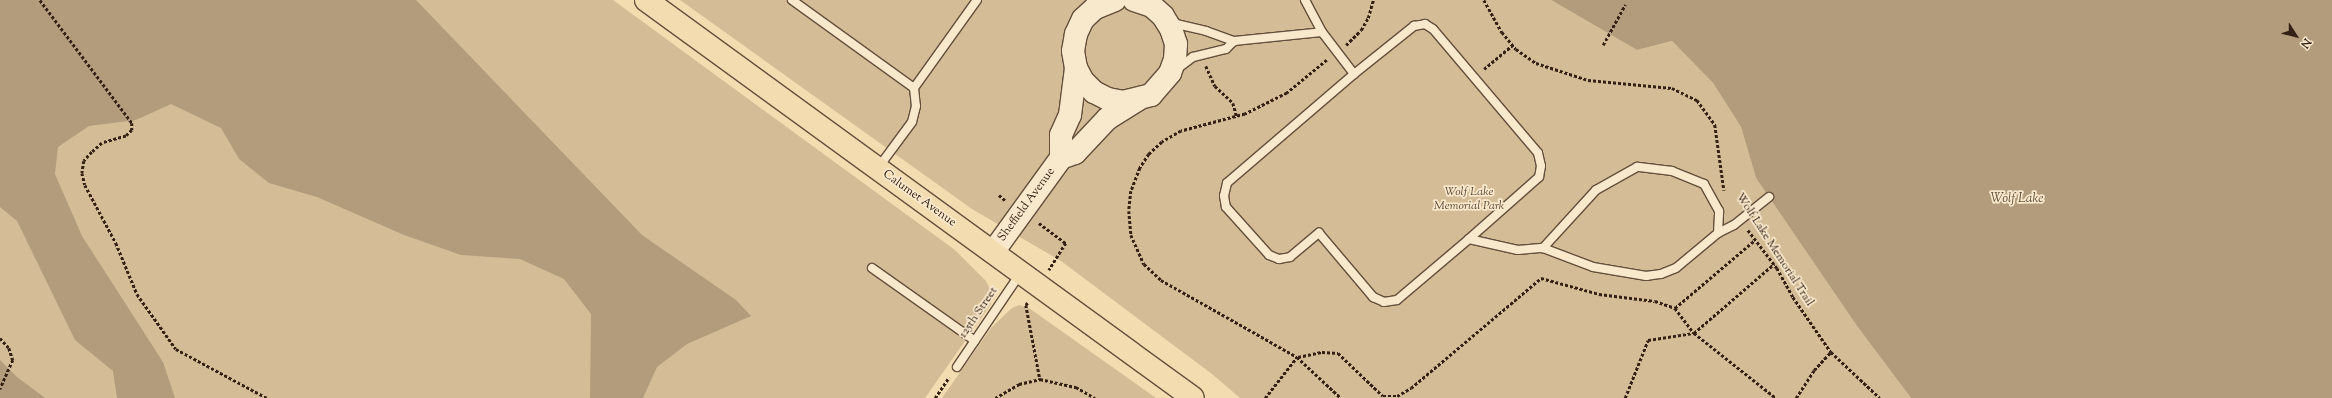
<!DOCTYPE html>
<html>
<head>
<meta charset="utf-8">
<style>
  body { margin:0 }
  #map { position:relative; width:2332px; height:398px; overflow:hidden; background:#f4dcb1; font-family:"Sorts Mill Goudy",serif }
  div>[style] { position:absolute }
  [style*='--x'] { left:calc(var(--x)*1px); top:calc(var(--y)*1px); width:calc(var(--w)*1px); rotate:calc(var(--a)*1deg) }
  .green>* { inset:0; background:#d3bc96 }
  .water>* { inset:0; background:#b39c7c }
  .path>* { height:2.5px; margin-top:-1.25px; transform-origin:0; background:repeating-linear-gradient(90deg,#342015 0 3px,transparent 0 5px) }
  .roads { filter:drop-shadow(1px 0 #644f3c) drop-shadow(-1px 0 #644f3c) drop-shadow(0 1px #644f3c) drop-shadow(0 -1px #644f3c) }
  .lane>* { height:8px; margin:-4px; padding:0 4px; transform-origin:4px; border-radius:4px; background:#f8e8cc }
  .secondary>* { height:22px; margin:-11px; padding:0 11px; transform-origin:11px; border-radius:11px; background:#f8e8cc }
  .primary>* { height:22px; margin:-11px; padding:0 11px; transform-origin:11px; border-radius:11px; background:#f4dcb1 }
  span { translate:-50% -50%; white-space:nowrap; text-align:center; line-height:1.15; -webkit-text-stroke:3.5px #f8e8cc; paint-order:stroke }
  .park-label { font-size:12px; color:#5c4735; font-style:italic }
  .street-label { font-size:12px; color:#342015 }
  .water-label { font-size:13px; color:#604b39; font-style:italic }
  .north { position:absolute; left:2276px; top:16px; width:40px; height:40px; -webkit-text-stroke:3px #f8e8cc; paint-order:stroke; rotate:126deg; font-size:11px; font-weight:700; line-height:16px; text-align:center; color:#342015 }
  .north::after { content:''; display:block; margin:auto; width:14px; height:18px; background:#342015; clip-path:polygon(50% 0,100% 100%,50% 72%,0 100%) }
</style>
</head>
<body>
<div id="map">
  <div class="green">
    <div style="clip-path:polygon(0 0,613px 0,955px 250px,986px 281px,992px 293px,991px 304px,925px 398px,0 398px)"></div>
    <div style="clip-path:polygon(680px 0,1551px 0,1637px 50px,1672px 41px,1713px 83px,1741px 127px,1756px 178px,1857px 326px,1911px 398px,1240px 398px,1212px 374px,1061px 261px,972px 209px)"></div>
    <div style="clip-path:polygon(1019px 305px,1029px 308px,1156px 398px,942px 398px,991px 328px,1012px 308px)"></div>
  </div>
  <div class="water">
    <div style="clip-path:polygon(0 0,416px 0,642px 235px,736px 300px,751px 316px,687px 344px,657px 367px,643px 398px,590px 398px,591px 314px,564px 279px,520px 259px,461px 255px,404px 235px,317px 197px,269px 183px,239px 159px,221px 128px,171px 104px,136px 120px,89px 126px,58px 147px,55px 174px,82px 236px,163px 362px,175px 398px,117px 398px,113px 371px,75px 340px,17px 221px,0 207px)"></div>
    <div style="clip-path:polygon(1551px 0,2332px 0,2332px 398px,1911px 398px,1857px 326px,1756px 178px,1741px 127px,1713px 83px,1672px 41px,1637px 50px)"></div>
    <div style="clip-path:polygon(0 360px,17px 377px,45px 398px,0 398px)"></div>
  </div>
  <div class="path">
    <div style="--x:40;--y:0;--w:154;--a:53.2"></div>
    <div style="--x:132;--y:123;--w:7;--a:90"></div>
    <div style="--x:132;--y:130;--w:8;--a:135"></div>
    <div style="--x:126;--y:136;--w:25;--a:164"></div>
    <div style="--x:102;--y:143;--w:13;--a:138"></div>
    <div style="--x:92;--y:152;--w:12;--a:132"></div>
    <div style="--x:84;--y:161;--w:12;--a:99"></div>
    <div style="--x:82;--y:173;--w:12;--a:76"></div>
    <div style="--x:85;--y:185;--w:66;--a:61.9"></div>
    <div style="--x:116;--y:243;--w:55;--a:67.6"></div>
    <div style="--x:137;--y:294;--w:67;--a:54.7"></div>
    <div style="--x:176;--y:349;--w:103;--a:28.3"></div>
    <div style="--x:1484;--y:0;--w:37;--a:61"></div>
    <div style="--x:1502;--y:32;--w:22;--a:51"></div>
    <div style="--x:1516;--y:49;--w:24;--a:35"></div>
    <div style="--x:1536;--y:63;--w:55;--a:18.1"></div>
    <div style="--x:1588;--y:80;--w:84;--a:5.4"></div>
    <div style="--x:1672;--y:88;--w:28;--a:26"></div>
    <div style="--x:1697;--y:100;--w:31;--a:54"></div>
    <div style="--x:1715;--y:125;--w:66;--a:82.1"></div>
    <div style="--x:1346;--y:45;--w:21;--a:-45"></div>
    <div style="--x:1361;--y:30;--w:14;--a:-60"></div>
    <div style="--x:1368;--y:18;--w:19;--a:-74"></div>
    <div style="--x:1603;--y:45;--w:46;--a:-61.2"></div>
    <div style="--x:1327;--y:60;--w:52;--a:140.5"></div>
    <div style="--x:1287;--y:93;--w:47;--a:153.4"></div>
    <div style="--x:1245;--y:114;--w:66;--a:165.1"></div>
    <div style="--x:1181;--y:131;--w:22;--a:150"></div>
    <div style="--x:1162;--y:142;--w:18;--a:137"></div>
    <div style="--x:1149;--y:154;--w:17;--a:123"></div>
    <div style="--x:1140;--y:168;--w:25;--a:111"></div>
    <div style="--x:1131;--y:191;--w:20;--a:96"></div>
    <div style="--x:1129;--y:211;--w:24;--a:85"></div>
    <div style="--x:1131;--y:235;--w:32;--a:66"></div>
    <div style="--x:1144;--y:264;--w:23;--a:43"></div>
    <div style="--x:1161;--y:280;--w:156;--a:29.5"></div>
    <div style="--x:1297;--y:357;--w:60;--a:43"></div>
    <div style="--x:1206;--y:66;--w:22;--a:66"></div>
    <div style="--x:1215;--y:86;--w:25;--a:43"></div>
    <div style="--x:1233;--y:103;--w:15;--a:74"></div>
    <div style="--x:1484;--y:69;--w:38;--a:-40"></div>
    <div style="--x:999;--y:195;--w:8;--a:40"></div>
    <div style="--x:1039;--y:223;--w:34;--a:37"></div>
    <div style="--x:1066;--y:243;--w:32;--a:122"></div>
    <div style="--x:1748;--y:230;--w:48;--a:52.7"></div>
    <div style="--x:1777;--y:268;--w:33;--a:61"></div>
    <div style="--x:1793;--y:297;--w:67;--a:55.4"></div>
    <div style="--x:1831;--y:352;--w:67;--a:43.2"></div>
    <div style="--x:1028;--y:303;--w:3;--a:135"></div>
    <div style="--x:1026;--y:305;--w:75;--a:79.3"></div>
    <div style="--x:1040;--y:379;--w:37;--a:13"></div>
    <div style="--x:1076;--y:387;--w:22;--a:30"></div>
    <div style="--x:1675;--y:308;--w:105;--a:-40.4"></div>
    <div style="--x:0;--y:338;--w:13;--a:48"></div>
    <div style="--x:9;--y:348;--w:13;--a:72"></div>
    <div style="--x:13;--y:360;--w:32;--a:114"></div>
    <div style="--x:1298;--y:357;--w:25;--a:-12"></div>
    <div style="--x:1322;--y:352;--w:16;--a:4"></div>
    <div style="--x:1338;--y:353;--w:62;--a:43.7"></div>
    <div style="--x:1383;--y:396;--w:14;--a:0"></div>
    <div style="--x:1397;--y:396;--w:16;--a:-30"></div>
    <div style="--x:1411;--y:388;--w:170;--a:-40.2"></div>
    <div style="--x:1541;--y:278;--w:60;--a:15.4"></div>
    <div style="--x:1599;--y:294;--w:56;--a:7.1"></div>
    <div style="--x:1655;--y:301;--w:21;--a:19"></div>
    <div style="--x:1675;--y:308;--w:31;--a:53"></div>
    <div style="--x:1694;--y:333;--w:105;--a:38.4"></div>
    <div style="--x:935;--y:398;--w:25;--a:-56"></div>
    <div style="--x:995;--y:398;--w:28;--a:-30"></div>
    <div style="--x:1019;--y:384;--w:22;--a:-13"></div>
    <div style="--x:1265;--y:398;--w:52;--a:-52"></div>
    <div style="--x:1625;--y:398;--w:62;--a:-68.4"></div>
    <div style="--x:1648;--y:340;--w:47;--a:-8.7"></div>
    <div style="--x:1694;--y:333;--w:106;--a:-40.8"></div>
    <div style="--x:1796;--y:398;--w:33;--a:-57"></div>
    <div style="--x:1814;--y:370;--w:25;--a:-47"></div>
  </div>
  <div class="roads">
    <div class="lane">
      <div style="--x:792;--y:0;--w:150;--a:35.8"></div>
      <div style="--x:914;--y:88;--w:18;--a:84"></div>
      <div style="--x:916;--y:106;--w:16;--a:104"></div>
      <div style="--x:912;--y:122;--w:57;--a:126.5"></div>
      <div style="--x:1305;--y:0;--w:36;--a:62"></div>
      <div style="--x:1172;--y:23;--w:35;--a:13"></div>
      <div style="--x:1206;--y:31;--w:30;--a:20"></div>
      <div style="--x:1234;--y:41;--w:88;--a:-5.8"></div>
      <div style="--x:1322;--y:32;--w:53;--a:52.7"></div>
      <div style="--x:1354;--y:74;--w:167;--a:139.4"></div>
      <div style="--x:1227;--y:183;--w:13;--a:103"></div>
      <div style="--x:1224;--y:196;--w:11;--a:80"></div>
      <div style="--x:1226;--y:207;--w:64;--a:48.1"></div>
      <div style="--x:1269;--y:255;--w:11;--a:22"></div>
      <div style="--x:1279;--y:259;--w:11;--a:-10"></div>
      <div style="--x:1290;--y:257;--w:38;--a:-40"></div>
      <div style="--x:1319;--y:233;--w:84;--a:49.8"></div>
      <div style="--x:1373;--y:297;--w:12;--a:24"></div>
      <div style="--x:1384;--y:302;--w:13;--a:-9"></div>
      <div style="--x:1397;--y:300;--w:94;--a:-40.3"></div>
      <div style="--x:1469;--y:239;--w:50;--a:12.7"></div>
      <div style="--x:1518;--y:250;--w:25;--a:-5"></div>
      <div style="--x:1543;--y:248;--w:53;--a:20.8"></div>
      <div style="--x:1593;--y:267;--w:54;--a:9.6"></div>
      <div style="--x:1646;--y:276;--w:15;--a:-8"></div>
      <div style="--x:1661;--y:274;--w:16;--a:-22"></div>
      <div style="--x:1676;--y:268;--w:55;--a:-39.8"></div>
      <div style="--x:1718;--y:233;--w:22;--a:-87"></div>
      <div style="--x:1719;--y:211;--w:31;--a:-119"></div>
      <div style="--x:1704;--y:184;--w:35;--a:-158"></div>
      <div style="--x:1672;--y:171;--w:35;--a:-173"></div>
      <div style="--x:1637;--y:167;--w:47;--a:150.7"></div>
      <div style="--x:1596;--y:190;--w:79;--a:132.4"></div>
      <div style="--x:1177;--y:69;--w:20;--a:-37"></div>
      <div style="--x:1193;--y:57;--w:34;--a:-14"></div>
      <div style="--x:1226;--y:49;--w:11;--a:-45"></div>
      <div style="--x:1354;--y:74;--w:77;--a:-38.7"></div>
      <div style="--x:1414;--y:26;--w:11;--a:-10"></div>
      <div style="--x:1425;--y:24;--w:9;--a:32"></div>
      <div style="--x:1433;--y:29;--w:162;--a:49.7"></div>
      <div style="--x:1538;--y:153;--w:13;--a:77"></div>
      <div style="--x:1541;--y:166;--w:11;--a:100"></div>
      <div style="--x:1539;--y:177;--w:94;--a:138.5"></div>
      <div style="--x:914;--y:88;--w:108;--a:-54.4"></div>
      <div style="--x:1718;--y:233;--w:18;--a:-27"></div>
      <div style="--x:1734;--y:225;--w:45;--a:-38.7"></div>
      <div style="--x:872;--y:268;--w:126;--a:35.3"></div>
      <div style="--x:957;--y:367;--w:112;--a:-55.9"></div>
    </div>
    <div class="secondary">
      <div style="--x:1115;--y:0;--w:22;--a:158"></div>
      <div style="--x:1095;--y:8;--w:16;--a:137"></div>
      <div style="--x:1083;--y:19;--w:17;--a:115"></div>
      <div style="--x:1076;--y:34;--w:17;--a:100"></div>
      <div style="--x:1073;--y:51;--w:17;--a:80"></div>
      <div style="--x:1076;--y:68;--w:15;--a:62"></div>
      <div style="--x:1083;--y:81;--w:16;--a:45"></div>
      <div style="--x:1094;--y:92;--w:16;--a:27"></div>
      <div style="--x:1108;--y:99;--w:15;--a:11"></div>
      <div style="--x:1123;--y:102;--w:29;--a:-14"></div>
      <div style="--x:1151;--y:95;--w:29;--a:-49"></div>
      <div style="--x:1170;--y:73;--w:15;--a:-70"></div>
      <div style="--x:1175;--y:59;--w:15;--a:-86"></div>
      <div style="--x:1176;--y:44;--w:16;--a:-108"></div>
      <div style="--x:1171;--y:29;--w:15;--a:-122"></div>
      <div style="--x:1163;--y:16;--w:15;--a:-138"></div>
      <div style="--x:1152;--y:6;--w:19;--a:-162"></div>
      <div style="--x:1061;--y:158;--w:23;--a:-90"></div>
      <div style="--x:1061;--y:135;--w:22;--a:-66"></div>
      <div style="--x:1070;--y:115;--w:47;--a:-82.7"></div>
      <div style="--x:993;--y:252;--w:116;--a:-54.1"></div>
      <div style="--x:1061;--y:158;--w:15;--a:-20"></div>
      <div style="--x:1075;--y:153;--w:47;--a:-46.7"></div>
      <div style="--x:1107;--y:119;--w:36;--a:-32"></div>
    </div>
    <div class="primary">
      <div style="--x:646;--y:0;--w:676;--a:36.04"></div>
    </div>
  </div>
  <div class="park-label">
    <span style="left:1469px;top:200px">Wolf Lake<br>Memorial Park</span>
  </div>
  <div class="street-label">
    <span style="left:919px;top:199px;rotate:36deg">Calumet Avenue</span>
    <span style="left:1027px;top:205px;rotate:-54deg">Sheffield Avenue</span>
    <span style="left:1774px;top:250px;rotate:57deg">Wolf Lake Memorial Trail</span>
    <span style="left:979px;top:313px;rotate:-56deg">125th Street</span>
  </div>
  <div class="water-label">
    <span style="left:2017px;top:199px">Wolf Lake</span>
  </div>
  <div class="north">N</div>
</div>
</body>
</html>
